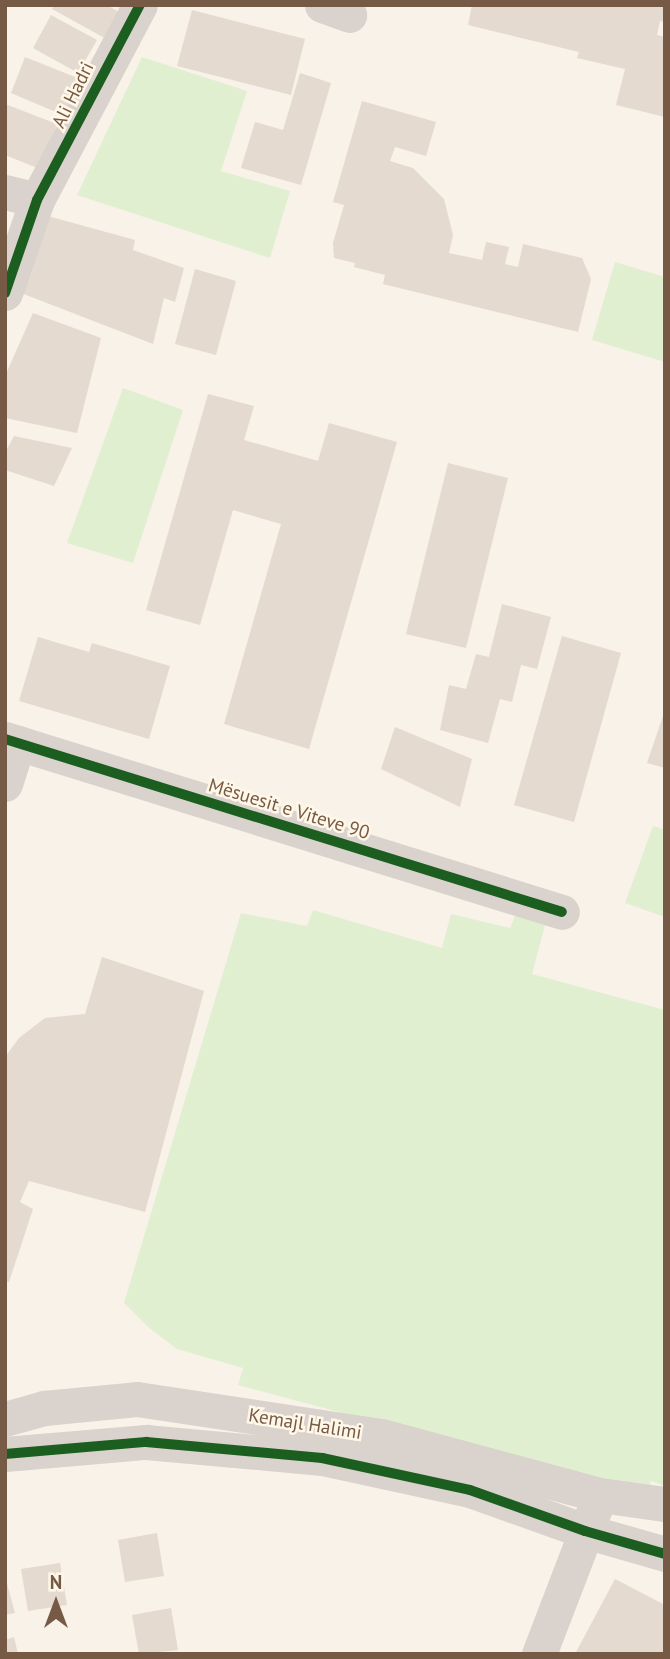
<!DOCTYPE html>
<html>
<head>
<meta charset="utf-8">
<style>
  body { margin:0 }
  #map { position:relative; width:670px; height:1659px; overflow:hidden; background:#f8f2e8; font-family:"PT Sans",sans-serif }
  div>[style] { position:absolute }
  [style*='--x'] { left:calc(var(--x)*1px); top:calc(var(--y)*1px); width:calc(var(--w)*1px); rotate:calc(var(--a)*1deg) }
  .green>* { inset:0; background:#e1efd1 }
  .building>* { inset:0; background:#e4dacf }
  .minor>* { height:35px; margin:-17.5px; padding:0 17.5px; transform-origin:17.5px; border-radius:17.5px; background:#dad2cc }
  .cycleway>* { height:10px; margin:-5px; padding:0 5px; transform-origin:5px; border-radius:5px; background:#1b5e20 }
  span { translate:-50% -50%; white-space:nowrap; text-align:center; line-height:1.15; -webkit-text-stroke:5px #fff8e9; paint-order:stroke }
  .street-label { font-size:19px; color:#775a46 }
  .frame { position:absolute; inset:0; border:7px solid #775a46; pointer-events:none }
  .north { position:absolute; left:21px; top:1568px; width:70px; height:70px; -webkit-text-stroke:5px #fff8e9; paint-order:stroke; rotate:0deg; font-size:19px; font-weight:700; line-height:28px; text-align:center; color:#775a46 }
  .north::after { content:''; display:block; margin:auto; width:24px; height:32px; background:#775a46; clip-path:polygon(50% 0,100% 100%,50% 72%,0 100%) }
</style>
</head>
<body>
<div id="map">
  <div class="green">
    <div style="clip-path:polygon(142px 57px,247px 91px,221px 171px,290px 191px,270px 258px,77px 195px)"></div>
    <div style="clip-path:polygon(615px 262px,665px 277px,665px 362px,592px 340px)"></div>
    <div style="clip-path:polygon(123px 388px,183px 410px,133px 563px,67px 543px)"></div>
    <div style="clip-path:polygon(653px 826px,665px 830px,665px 917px,625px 903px)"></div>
    <div style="clip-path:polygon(519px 906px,548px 914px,532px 974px,665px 1010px,665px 1486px,651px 1481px,646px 1495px,238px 1385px,243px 1368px,177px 1349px,148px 1327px,124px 1303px,241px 913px,307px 926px,313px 910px,442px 948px,451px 914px,510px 928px)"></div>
  </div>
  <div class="building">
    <div style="clip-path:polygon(54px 5px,107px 5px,124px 15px,110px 41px,52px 9px)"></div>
    <div style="clip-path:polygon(472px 5px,665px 5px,665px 22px,660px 21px,657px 35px,665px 37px,665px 117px,616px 105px,625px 69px,577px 58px,579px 52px,468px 25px)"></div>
    <div style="clip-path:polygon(192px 10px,305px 39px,291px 95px,177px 66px)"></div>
    <div style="clip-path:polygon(51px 15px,97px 40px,78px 73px,33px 48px)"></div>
    <div style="clip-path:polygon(25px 57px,85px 81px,70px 118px,11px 93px)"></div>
    <div style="clip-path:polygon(300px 73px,331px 83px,301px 185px,241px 168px,255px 122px,283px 130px)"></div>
    <div style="clip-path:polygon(362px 101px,436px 122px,426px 156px,395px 147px,390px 161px,413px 168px,444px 199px,453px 235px,449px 253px,482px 260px,486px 242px,509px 247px,505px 264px,518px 267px,523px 244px,582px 258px,591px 279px,578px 332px,383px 284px,385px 275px,354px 267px,355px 263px,334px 258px,333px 243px,344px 205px,333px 202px)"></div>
    <div style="clip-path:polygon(5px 104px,57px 124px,40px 169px,5px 155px)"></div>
    <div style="clip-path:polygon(44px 215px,135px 240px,133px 250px,184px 268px,175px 302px,164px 298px,153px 344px,21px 293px)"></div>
    <div style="clip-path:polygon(195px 269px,236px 281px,216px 355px,175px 344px)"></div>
    <div style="clip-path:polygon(33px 313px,101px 338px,77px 433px,5px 418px,5px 376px)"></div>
    <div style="clip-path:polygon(208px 394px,254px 406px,244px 440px,318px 461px,329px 423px,397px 442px,309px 749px,224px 724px,281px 524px,233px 510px,200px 625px,146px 610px)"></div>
    <div style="clip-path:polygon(14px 436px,72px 448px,54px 486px,5px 470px,5px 453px)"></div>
    <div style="clip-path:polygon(448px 463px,508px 478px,466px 648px,406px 634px)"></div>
    <div style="clip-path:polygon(502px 604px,551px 617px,537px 669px,521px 665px,512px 702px,500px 699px,488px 743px,440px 730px,449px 685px,466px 689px,476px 654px,489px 657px)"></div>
    <div style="clip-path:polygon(562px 636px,621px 653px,574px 822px,514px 805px)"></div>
    <div style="clip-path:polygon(38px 637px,89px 652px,92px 643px,170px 666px,149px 739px,19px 701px)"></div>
    <div style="clip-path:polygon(664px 713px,665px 714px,665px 768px,647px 763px)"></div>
    <div style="clip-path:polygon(395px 727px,472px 759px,460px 807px,381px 769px)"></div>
    <div style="clip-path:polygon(102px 957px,204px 991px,145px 1212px,29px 1181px,20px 1202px,33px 1209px,9px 1282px,5px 1281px,5px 1057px,19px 1038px,45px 1018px,85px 1014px)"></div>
    <div style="clip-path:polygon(157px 1533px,164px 1576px,125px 1582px,118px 1540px)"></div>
    <div style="clip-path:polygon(60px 1563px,67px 1605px,28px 1611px,21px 1569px)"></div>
    <div style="clip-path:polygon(5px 1576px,15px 1613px,5px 1615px)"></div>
    <div style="clip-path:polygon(615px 1579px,665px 1605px,664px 1654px,575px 1654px)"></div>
    <div style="clip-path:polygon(171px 1608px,178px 1650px,139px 1654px,132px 1615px)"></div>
    <div style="clip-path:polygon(14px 1637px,18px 1654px,5px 1654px,5px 1640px)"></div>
  </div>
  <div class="minor">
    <div style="--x:322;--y:5;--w:29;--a:20"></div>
    <div style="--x:5;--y:192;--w:33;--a:14"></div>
    <div style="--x:5;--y:293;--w:98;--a:-71"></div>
    <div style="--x:37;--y:200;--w:221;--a:-62.2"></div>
    <div style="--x:5;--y:739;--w:583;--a:17.25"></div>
    <div style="--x:5;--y:784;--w:43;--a:-72.4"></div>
    <div style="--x:5;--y:1419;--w:41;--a:-15.8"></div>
    <div style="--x:44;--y:1408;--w:93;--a:-5.5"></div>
    <div style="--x:137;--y:1399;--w:247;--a:8.6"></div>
    <div style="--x:381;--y:1436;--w:227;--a:15.1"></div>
    <div style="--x:5;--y:1454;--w:142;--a:-4.9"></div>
    <div style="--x:146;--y:1442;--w:177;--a:5.2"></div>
    <div style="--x:322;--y:1458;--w:151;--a:12.2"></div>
    <div style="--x:470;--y:1490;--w:122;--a:19.6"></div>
    <div style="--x:585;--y:1531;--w:83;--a:16"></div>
    <div style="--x:539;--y:1654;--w:170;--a:-69"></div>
    <div style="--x:600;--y:1495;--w:66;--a:7.9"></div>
  </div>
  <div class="cycleway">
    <div style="--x:5;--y:293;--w:98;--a:-71"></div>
    <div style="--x:37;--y:200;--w:221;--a:-62.2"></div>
    <div style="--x:5;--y:739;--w:583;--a:17.25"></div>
    <div style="--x:5;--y:1454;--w:142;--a:-4.9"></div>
    <div style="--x:146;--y:1442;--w:177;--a:5.2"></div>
    <div style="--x:322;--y:1458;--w:151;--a:12.2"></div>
    <div style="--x:470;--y:1490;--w:122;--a:19.6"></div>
    <div style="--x:585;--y:1531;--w:83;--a:16"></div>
  </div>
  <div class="street-label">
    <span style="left:73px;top:95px;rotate:-64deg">Ali Hadri</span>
    <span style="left:289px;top:809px;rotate:17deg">Mësuesit e Viteve 90</span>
    <span style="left:305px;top:1424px;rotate:9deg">Kemajl Halimi</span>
  </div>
  <div class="frame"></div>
  <div class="north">N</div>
</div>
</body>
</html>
